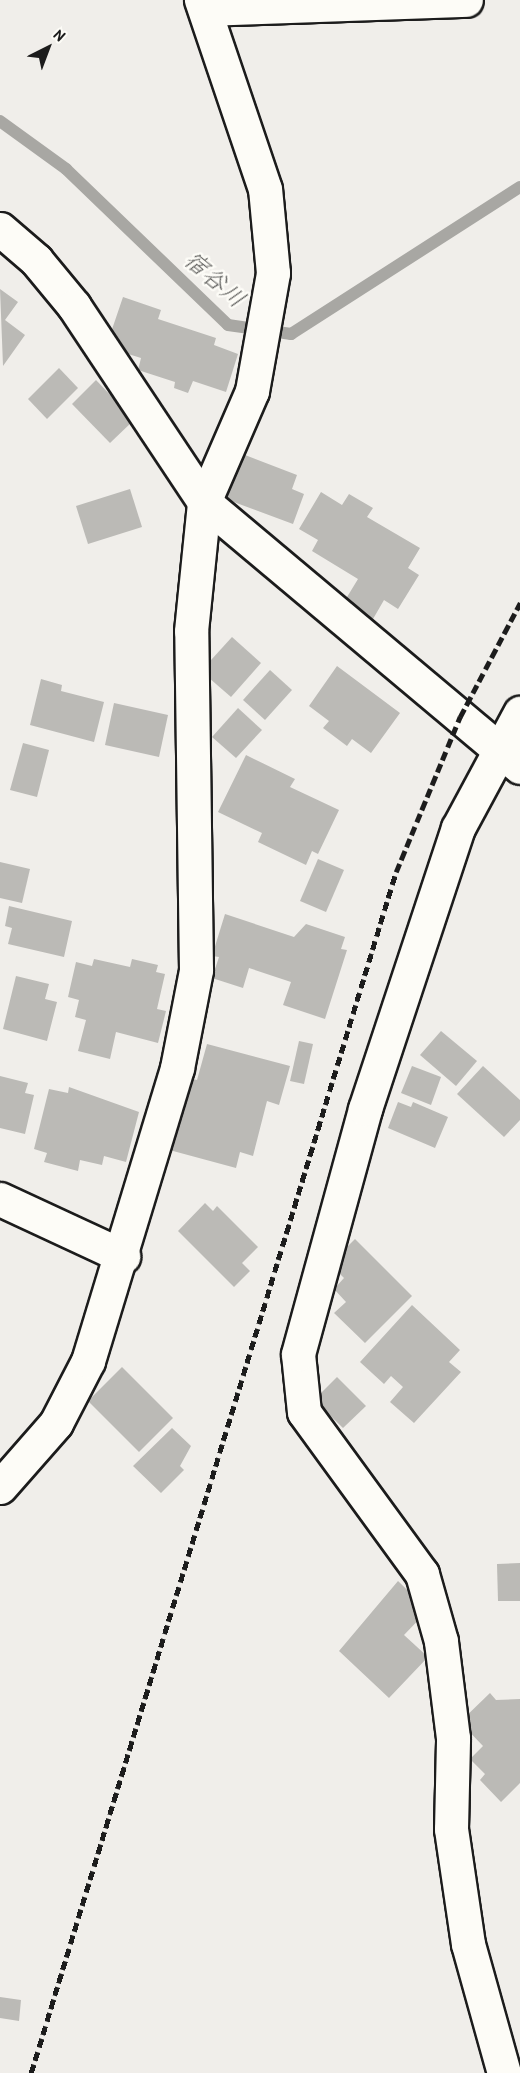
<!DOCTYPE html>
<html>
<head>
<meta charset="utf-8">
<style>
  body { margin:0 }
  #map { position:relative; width:520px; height:2073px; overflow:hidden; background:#f0eeea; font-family:"Patrick Hand","Klee One",sans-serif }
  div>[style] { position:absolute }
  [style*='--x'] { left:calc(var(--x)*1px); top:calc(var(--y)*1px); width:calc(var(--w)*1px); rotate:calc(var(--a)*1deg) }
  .stream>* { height:12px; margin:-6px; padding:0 6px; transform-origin:6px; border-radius:6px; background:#a8a7a3 }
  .building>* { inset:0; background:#bbbab6 }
  .roads { filter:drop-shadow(2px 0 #1c1c1c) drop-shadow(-2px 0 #1c1c1c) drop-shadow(0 2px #1c1c1c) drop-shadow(0 -2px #1c1c1c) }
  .minor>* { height:33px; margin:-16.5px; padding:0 16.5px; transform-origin:16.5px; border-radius:16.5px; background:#fdfcf7 }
  .rail>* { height:4.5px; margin-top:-2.25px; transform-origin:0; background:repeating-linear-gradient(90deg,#1c1c1c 0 9px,transparent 0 13.5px) }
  span { translate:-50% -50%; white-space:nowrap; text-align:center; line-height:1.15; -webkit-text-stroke:5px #fdfcf7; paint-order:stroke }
  .water-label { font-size:24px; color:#5b5b59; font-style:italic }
  .north { position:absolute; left:18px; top:18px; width:60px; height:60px; -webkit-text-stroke:4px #fdfcf7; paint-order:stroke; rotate:42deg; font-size:16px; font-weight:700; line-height:24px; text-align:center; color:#1c1c1c }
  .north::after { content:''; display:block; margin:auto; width:21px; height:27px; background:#1c1c1c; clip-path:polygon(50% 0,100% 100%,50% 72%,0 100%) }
</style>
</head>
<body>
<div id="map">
  <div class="stream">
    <div style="--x:0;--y:121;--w:82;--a:36"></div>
    <div style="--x:66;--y:169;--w:225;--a:43.9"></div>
    <div style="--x:228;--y:325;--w:64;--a:8.1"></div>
    <div style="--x:291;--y:334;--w:272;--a:-32.7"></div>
  </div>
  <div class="building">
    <div style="clip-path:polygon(0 289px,18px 302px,5px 320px,25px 335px,3px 366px)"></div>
    <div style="clip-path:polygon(123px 297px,161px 310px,158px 319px,216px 338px,214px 345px,238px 354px,226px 392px,193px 381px,188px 393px,174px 388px,175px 382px,138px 370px,141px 358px,106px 347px)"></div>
    <div style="clip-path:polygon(59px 368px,78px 388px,47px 419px,28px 399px)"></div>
    <div style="clip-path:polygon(96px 380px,134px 420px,110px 443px,72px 404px)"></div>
    <div style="clip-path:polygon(240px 453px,297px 475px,292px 489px,304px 494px,293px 524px,223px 498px)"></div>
    <div style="clip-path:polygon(130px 489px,142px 527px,88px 544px,76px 506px)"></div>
    <div style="clip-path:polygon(321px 492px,342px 505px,349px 494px,373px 508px,367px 517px,420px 548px,408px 568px,419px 575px,398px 609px,384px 600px,373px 619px,344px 602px,358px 579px,312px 551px,318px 540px,299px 529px)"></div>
    <div style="clip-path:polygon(232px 637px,261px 663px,231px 697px,201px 671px)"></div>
    <div style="clip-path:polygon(337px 666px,400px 713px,371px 753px,352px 739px,347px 746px,323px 728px,329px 721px,309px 706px)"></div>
    <div style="clip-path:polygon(270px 670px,292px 690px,265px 720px,243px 700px)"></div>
    <div style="clip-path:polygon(41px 679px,62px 685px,61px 691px,104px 702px,94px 742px,30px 725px)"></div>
    <div style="clip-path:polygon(114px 703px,168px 715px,159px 757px,105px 745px)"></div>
    <div style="clip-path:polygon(238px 708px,262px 730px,236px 758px,212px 737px)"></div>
    <div style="clip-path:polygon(23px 743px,49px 750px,37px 797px,10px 790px)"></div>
    <div style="clip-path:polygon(246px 755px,295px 779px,290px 787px,339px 810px,318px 854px,312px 851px,306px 865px,258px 842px,262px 833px,218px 812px)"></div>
    <div style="clip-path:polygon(318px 859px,344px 870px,326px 912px,300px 901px)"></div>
    <div style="clip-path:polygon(0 862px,30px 869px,22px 903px,0 898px)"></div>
    <div style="clip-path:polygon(9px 906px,72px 921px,64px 957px,8px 944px,12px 928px,5px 926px)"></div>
    <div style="clip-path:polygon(225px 914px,294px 937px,306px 924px,345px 937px,341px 949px,347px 950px,325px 1019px,283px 1005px,291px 982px,249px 968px,243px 988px,212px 978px,219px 957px,212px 956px)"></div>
    <div style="clip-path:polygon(94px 959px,130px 967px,132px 959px,158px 965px,156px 972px,165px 974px,157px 1009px,166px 1011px,158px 1043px,116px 1032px,110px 1059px,78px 1051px,86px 1020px,75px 1017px,79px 1000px,68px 997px,76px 962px,92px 966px)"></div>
    <div style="clip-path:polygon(16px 976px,49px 984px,45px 999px,57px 1002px,47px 1041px,3px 1029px)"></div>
    <div style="clip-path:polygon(441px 1031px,477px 1061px,456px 1086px,420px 1055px)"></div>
    <div style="clip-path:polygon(299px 1041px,313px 1044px,304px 1084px,290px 1081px)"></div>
    <div style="clip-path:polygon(207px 1044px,290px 1066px,279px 1105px,267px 1101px,253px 1156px,240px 1152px,236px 1168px,162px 1148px,181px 1076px,197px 1080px)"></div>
    <div style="clip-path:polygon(412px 1066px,441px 1077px,431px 1105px,401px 1093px)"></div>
    <div style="clip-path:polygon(483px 1066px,520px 1100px,520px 1120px,504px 1137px,457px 1094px)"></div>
    <div style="clip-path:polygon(0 1076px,28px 1083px,25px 1093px,34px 1095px,25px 1134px,0 1128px)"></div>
    <div style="clip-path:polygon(69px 1087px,139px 1112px,126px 1162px,104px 1156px,102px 1165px,80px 1160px,78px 1171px,44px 1162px,47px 1153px,34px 1149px,49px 1089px,68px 1093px)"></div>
    <div style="clip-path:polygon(398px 1102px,411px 1107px,413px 1102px,448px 1117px,435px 1148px,388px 1128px)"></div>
    <div style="clip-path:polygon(205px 1203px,213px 1211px,217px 1206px,258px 1247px,242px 1263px,250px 1271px,234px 1287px,178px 1231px)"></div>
    <div style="clip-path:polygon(355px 1239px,412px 1296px,365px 1343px,334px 1313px,346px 1302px,334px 1289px,344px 1278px,330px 1264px)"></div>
    <div style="clip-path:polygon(412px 1305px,460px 1350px,449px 1362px,461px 1372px,414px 1423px,390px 1402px,403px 1387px,391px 1376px,384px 1384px,360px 1362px)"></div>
    <div style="clip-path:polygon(122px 1367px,173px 1418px,139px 1452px,88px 1401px)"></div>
    <div style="clip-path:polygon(337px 1377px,366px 1406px,343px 1428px,314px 1400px)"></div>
    <div style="clip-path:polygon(172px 1428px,191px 1446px,180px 1466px,184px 1470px,161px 1493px,133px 1466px)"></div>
    <div style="clip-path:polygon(520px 1563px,520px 1601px,498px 1601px,497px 1564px)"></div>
    <div style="clip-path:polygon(398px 1581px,428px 1610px,404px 1635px,428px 1657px,389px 1698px,339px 1651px)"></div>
    <div style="clip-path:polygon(490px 1693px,496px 1700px,520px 1699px,520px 1783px,501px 1802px,480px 1780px,485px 1774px,470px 1759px,483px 1746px,460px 1722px)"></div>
    <div style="clip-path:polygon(0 1997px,21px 2000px,19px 2021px,0 2018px)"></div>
  </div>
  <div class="roads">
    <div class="minor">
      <div style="--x:206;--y:9;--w:260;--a:-2"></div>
      <div style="--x:0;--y:229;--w:48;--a:40.7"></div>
      <div style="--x:36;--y:260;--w:60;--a:50.4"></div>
      <div style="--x:74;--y:306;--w:235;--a:56.4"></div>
      <div style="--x:204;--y:502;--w:412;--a:40"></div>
      <div style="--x:0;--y:1199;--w:136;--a:24.9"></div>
      <div style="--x:0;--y:1487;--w:85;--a:-48.8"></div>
      <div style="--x:56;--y:1423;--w:70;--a:-62.7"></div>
      <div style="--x:88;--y:1361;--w:306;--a:-73.1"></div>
      <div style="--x:177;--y:1068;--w:100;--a:-79"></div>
      <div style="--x:196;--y:970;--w:339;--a:-90.8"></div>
      <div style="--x:191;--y:631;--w:130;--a:-84.2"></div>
      <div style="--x:204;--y:502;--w:121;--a:-66.6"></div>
      <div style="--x:252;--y:391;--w:120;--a:-79.9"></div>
      <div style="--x:273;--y:273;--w:84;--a:-95.4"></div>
      <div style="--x:265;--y:189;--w:200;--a:-108.7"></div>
      <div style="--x:504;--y:2073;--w:134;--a:-105.6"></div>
      <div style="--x:468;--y:1944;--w:116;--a:-98.4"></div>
      <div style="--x:451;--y:1829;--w:91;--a:-88.7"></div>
      <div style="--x:453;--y:1738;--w:98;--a:-97.1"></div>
      <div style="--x:441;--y:1641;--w:70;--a:-105.8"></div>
      <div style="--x:422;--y:1574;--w:200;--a:-126.1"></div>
      <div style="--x:304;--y:1412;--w:58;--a:-95.9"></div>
      <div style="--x:298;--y:1354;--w:254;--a:-74.7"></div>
      <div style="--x:365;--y:1109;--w:296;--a:-71.7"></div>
      <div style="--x:458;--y:828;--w:131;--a:-61.7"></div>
    </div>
  </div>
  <div class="rail">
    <div style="--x:31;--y:2073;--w:1255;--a:-73.1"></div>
    <div style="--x:396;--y:872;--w:168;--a:-67.6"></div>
    <div style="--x:460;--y:717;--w:129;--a:-62.2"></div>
  </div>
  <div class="water-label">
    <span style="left:215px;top:279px;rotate:41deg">宿谷川</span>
  </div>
  <div class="north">N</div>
</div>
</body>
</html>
